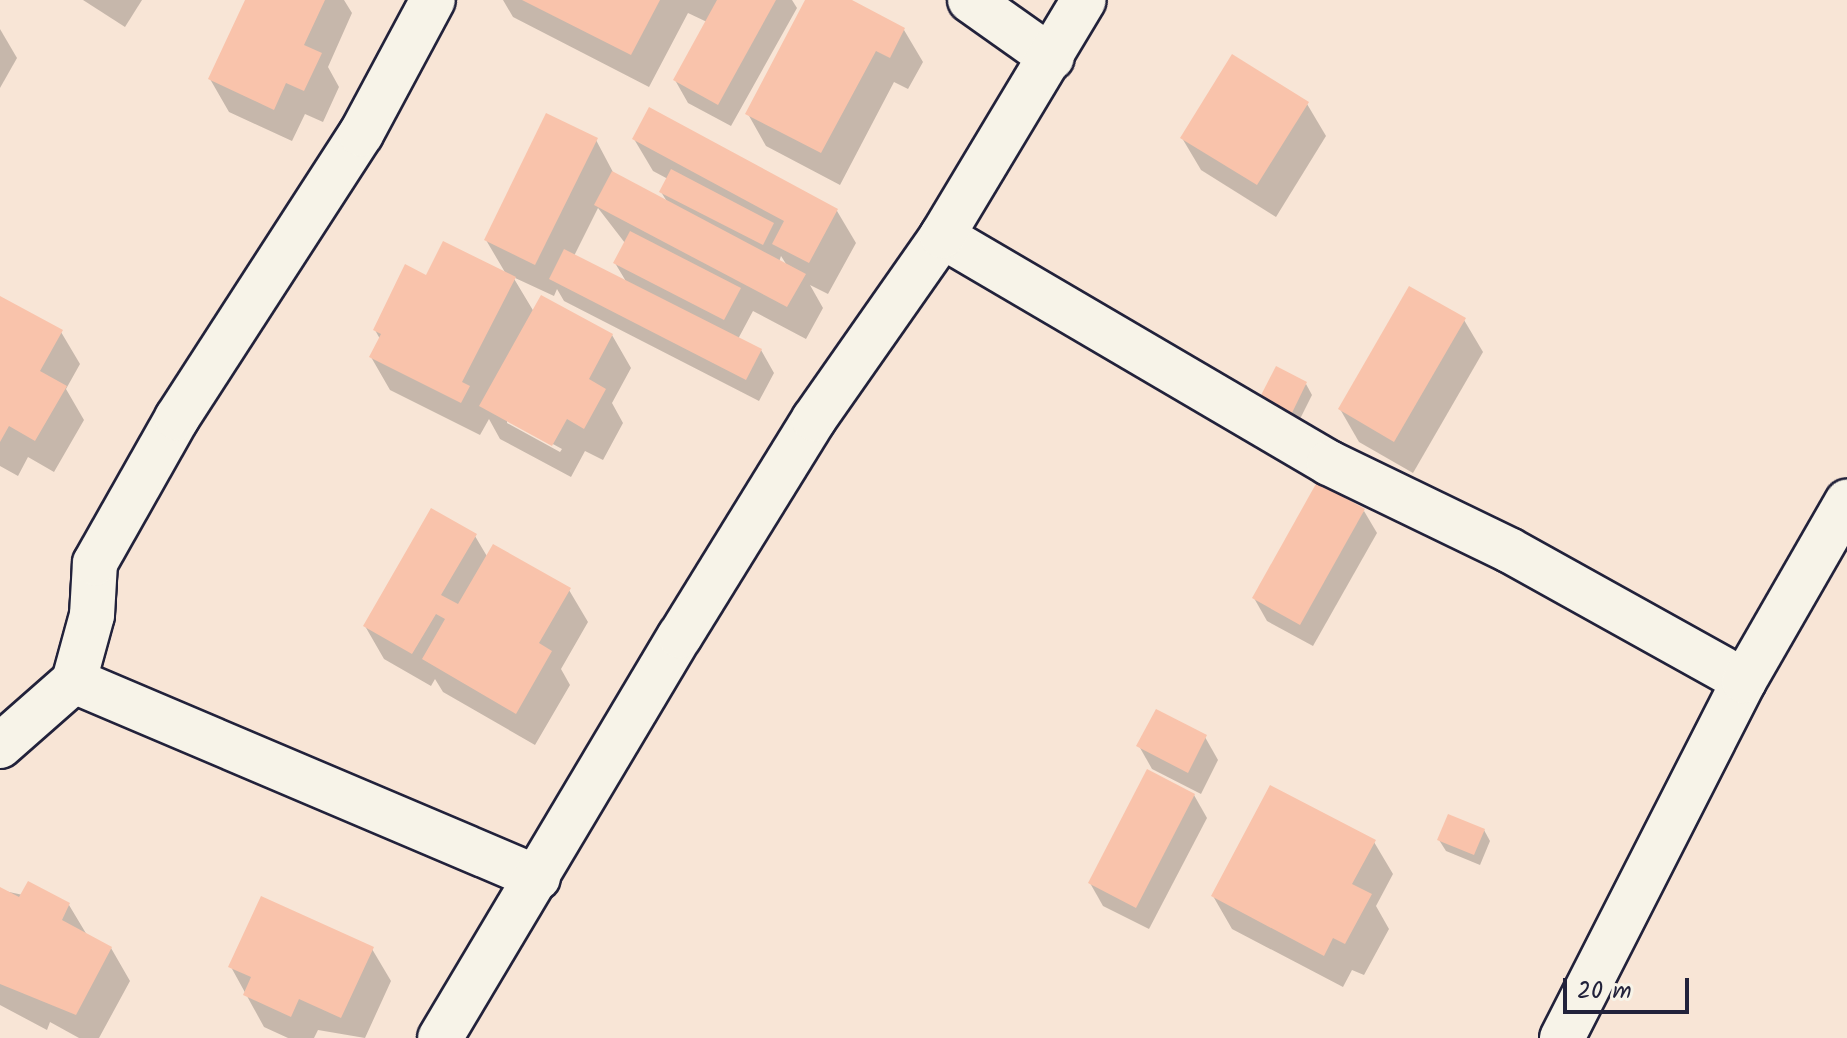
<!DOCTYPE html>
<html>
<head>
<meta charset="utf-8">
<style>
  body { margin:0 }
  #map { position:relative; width:1847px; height:1038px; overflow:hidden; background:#f8e5d6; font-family:Kalam,sans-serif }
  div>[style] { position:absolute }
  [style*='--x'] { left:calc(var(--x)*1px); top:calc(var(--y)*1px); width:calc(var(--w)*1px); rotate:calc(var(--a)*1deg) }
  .shadow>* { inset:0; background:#0003 }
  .building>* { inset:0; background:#f9c3ab }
  .roads { filter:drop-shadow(2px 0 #22223b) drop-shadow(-2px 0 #22223b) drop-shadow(0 2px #22223b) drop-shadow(0 -2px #22223b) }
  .minor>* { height:44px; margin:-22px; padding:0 22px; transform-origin:22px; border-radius:22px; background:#f7f3e8 }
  span { translate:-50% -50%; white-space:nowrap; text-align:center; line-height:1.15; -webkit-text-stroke:6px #f7f3e8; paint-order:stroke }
  .scale { position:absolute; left:1563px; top:978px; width:126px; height:36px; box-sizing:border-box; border:4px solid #22223b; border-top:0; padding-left:10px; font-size:24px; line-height:28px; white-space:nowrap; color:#22223b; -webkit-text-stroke:6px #f7f3e8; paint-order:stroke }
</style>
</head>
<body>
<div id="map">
  <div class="shadow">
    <div style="clip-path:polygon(83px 0,142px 0,125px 27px)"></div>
    <div style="clip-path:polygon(247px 0,344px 0,352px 13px,328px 67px,339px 87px,323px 122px,305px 114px,292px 141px,229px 112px,210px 79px)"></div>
    <div style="clip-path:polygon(503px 0,792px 0,797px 8px,731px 126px,688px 103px,675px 80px,707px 22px,688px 13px,649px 87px,513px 17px)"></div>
    <div style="clip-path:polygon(807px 0,847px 0,904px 30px,923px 62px,908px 89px,894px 82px,840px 185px,766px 146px,748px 114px)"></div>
    <div style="clip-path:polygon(0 29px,17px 58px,0 88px)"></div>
    <div style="clip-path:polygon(1307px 104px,1326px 136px,1276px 217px,1201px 170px,1182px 138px)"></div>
    <div style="clip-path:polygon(evenodd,634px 139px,837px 211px,856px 243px,828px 294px,810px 285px,823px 308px,806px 339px,753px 311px,738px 339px,761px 350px,774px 373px,759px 401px,564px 301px,557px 289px,554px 296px,513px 277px,534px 312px,612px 335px,631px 368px,612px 403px,623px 423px,603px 460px,585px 451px,571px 477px,500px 439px,489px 419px,480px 435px,390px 390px,371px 357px,380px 339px,375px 330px,427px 278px,506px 274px,486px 240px,596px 140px,614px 174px,668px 203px,661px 192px,668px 179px,653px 171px,634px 139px,598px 208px,625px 243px,615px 263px,627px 283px,574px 256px,598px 208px,634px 139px,781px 256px,788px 267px,779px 262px,781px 256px,634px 139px,507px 419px,562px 449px,560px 452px,507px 423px,507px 419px)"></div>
    <div style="clip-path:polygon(0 298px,61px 332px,80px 364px,66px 389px,84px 420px,54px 472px,28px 457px,18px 476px,0 466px)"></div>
    <div style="clip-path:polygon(1464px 320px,1483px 352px,1413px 473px,1359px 442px,1340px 409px)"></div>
    <div style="clip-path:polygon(1306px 384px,1312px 395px,1296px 427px,1267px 412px)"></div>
    <div style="clip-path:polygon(1364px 511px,1377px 533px,1313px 646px,1267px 621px,1254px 598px)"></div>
    <div style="clip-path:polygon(475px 536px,488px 558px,569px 590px,588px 622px,561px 669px,570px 685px,535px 745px,443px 692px,435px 679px,431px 686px,384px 659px,365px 626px)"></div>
    <div style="clip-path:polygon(1205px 737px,1218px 760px,1201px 794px,1152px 769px,1139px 746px)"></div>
    <div style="clip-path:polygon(1194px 795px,1207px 818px,1149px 929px,1103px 906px,1090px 883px)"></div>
    <div style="clip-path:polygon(1484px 830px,1490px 841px,1480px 865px,1446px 851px,1439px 840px)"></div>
    <div style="clip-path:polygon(1374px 842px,1393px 874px,1376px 906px,1389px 929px,1364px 975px,1352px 970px,1343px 987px,1232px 929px,1213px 896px)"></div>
    <div style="clip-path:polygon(0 890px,69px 905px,87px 935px,111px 948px,130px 981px,99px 1038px,79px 1038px,50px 1022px,47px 1030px,0 1005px)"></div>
    <div style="clip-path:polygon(372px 949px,391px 981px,365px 1038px,318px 1030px,314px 1038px,288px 1038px,264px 1027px,231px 967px)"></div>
  </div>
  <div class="building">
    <div style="clip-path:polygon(245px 0,325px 0,304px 45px,322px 53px,304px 91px,286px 83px,274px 110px,208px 79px)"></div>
    <div style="clip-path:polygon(522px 0,660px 0,631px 55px)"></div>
    <div style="clip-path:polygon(717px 0,776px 0,718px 105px,673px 80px)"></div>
    <div style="clip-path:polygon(805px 0,852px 0,905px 28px,890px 58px,876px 51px,821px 153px,745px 114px)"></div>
    <div style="clip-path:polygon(1232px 54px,1309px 102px,1257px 185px,1180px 138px)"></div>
    <div style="clip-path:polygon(649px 107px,838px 209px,809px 263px,772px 244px,784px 221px,632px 139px)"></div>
    <div style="clip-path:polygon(546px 113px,598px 138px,535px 265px,484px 240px)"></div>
    <div style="clip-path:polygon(671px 169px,774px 223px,763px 245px,659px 192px)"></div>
    <div style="clip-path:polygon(612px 171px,806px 274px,787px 307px,594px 205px)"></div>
    <div style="clip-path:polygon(630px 231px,741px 288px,724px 320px,613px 263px)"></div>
    <div style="clip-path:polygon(443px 241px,516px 277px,462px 382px,470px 386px,461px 403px,369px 357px,381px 334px,373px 330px,405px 264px,426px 275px)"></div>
    <div style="clip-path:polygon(564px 249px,762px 349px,746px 380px,549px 279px)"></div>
    <div style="clip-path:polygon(1409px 286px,1466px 318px,1394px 442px,1338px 409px)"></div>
    <div style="clip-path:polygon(541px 295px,613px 334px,589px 379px,606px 389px,584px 429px,567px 419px,552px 446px,479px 406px)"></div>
    <div style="clip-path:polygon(0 296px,63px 330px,40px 371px,67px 386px,35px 441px,9px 426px,0 442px)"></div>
    <div style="clip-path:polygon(1276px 366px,1307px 382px,1290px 417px,1258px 401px)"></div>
    <div style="clip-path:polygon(1317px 482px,1365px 509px,1300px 625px,1252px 598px)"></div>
    <div style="clip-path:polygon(431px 508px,477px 534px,441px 595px,458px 604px,493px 544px,571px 588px,539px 643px,552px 651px,516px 714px,422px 659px,445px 619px,436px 614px,412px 654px,363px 626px)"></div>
    <div style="clip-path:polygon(1156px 709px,1207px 735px,1188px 773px,1136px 746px)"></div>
    <div style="clip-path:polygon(1147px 769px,1195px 794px,1136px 908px,1088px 883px)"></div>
    <div style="clip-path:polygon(1270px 785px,1376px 840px,1352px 884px,1372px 894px,1345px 944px,1333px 938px,1324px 956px,1211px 896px)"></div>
    <div style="clip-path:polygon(1448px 814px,1485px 829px,1474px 855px,1437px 840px)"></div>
    <div style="clip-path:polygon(28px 881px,70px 903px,62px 920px,112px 947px,76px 1015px,0 984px,0 887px,19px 897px)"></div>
    <div style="clip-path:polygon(261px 896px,374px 947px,341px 1018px,299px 999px,291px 1017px,243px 995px,251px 977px,228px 967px)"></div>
  </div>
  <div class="roads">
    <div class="minor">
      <div style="--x:970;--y:0;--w:100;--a:35.3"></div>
      <div style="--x:942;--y:236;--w:449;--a:30.4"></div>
      <div style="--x:1329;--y:463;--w:200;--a:25.8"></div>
      <div style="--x:1509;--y:550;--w:269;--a:29.1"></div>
      <div style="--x:74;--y:681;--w:504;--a:23"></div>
      <div style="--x:0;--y:746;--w:98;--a:-41.3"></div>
      <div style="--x:74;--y:681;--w:68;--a:-74.7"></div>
      <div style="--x:92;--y:615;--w:52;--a:-86.7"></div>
      <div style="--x:95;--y:563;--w:167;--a:-60.5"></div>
      <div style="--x:177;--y:418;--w:338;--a:-57.1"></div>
      <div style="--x:361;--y:134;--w:152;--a:-61.8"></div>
      <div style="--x:440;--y:1038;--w:468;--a:-59.2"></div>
      <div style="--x:680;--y:636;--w:255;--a:-58.3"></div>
      <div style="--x:814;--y:419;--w:223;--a:-55"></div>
      <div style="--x:942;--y:236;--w:275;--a:-59"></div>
      <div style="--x:1562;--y:1038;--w:401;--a:-63"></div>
      <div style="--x:1744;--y:681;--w:207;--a:-60.1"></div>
    </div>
  </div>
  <div class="scale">20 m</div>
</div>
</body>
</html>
